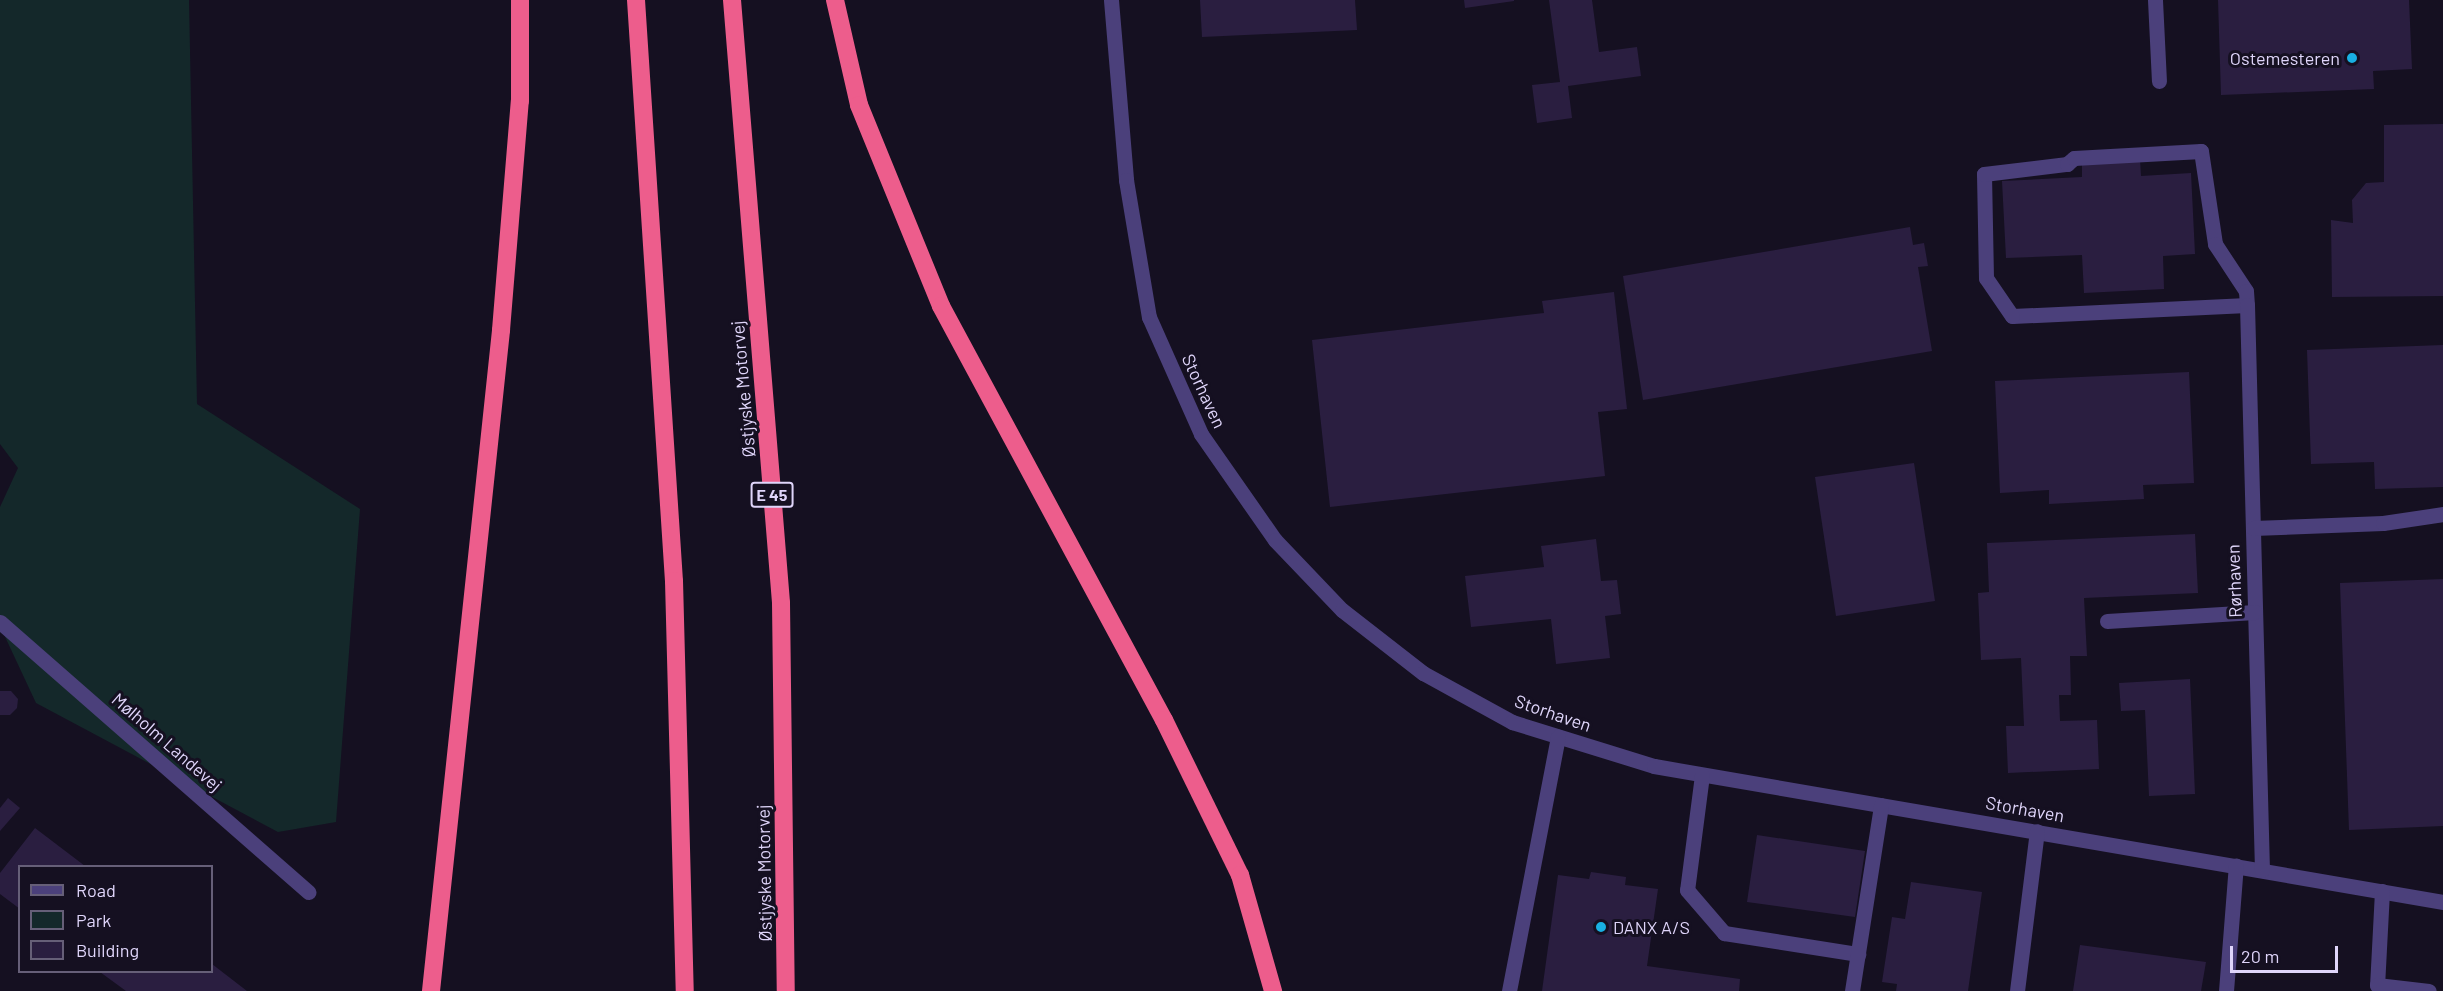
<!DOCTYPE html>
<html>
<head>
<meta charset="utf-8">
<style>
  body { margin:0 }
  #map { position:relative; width:2443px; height:991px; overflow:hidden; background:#151021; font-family:Barlow,sans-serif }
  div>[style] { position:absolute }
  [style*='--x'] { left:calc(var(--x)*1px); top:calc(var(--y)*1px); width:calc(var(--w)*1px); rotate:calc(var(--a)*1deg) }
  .green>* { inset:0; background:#14282a }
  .building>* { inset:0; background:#2a1e40 }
  .minor>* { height:15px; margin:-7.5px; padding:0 7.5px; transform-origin:7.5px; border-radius:7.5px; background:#4b407b }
  .highway>* { height:18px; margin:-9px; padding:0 9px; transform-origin:9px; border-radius:9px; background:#ed5d8c }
  .dots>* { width:16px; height:16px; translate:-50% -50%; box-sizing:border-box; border:3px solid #151021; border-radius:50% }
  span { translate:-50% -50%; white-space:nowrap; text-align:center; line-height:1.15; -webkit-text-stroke:6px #151021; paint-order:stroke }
  .shield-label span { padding:2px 4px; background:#151021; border:2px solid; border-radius:4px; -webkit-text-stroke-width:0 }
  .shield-label { font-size:16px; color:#dfd5fa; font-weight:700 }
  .poi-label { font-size:18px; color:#dfd5fa }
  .right { translate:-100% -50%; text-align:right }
  .left { translate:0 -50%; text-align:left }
  .street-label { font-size:18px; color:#dfd5fa }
  .legend { position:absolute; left:18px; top:865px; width:195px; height:108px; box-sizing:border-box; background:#151021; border:2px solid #665f78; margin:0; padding:8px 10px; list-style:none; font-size:18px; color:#dfd5fa }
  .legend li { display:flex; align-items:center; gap:12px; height:30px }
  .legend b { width:30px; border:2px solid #665f78 }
  .scale { position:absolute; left:2230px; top:946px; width:108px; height:27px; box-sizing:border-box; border:3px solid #dfd5fa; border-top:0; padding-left:8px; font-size:18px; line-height:21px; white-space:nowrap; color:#dfd5fa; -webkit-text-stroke:4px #151021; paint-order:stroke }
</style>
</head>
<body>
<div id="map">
  <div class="green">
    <div style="clip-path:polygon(0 0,189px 0,197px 404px,360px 509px,336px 822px,278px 832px,36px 703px,0 626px,0 507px,18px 468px,0 444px)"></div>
  </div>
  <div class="building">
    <div style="clip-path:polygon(1200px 0,1355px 0,1357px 30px,1202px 37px)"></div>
    <div style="clip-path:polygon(1464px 0,1514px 0,1514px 1px,1465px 8px)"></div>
    <div style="clip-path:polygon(1549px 0,1592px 0,1599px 52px,1637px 47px,1641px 76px,1568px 86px,1572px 118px,1537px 123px,1532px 85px,1560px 82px)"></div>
    <div style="clip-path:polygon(2218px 0,2409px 0,2412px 69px,2373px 71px,2374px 89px,2221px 95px)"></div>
    <div style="clip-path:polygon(2443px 124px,2443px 296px,2332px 297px,2331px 220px,2353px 223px,2352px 200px,2366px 183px,2384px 182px,2384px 125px)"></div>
    <div style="clip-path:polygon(2140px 159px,2141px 176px,2191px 173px,2195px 254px,2163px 256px,2164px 289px,2084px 293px,2082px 255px,2006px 258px,2002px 181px,2082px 177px,2082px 162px)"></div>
    <div style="clip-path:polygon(1910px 227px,1913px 245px,1924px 243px,1928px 266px,1918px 267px,1932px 351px,1643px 400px,1623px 276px)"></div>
    <div style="clip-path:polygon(1614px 292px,1627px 409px,1598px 412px,1605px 476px,1330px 507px,1312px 340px,1544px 313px,1542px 301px)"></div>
    <div style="clip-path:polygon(2443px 345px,2443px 487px,2375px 489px,2374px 462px,2311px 464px,2307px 350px)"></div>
    <div style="clip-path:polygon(2189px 372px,2194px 483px,2143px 485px,2144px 499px,2049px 504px,2049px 490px,2000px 493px,1995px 381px)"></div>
    <div style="clip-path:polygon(1914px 463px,1935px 601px,1836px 616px,1815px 477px)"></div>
    <div style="clip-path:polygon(2195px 534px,2198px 593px,2084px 598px,2087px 656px,2070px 656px,2071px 695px,2059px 695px,2060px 721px,2097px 720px,2099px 769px,2008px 773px,2006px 726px,2024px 726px,2021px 658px,1981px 660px,1978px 593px,1989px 592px,1987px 543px)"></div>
    <div style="clip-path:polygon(1596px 539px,1601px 581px,1617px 580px,1621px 614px,1605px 616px,1610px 658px,1556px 664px,1551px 619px,1471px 627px,1465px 576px,1544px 567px,1541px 546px)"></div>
    <div style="clip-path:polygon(2443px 579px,2443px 826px,2349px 830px,2340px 583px)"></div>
    <div style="clip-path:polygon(2190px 679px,2195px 794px,2149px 796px,2145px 710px,2121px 711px,2119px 683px)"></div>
    <div style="clip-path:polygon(0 691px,11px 691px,18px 699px,17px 708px,10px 715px,0 715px)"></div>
    <div style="clip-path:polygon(8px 798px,20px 808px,0 831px,0 808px)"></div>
    <div style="clip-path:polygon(35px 828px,85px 866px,20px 866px,20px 909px,0 894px,0 873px)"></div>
    <div style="clip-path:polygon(1757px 835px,1865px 851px,1855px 917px,1747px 902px)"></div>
    <div style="clip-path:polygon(1591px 872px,1626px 877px,1625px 885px,1658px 889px,1647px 966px,1740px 979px,1739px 991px,1542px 991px,1558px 875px,1589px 879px)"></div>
    <div style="clip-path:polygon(1911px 882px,1982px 892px,1968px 991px,1896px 991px,1897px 984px,1882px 982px,1892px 917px,1905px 919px)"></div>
    <div style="clip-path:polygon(2080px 945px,2206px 962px,2201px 991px,2073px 991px)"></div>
    <div style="clip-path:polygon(212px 964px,247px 991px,126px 991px,100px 972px,212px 972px)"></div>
  </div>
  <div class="minor">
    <div style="--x:1111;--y:0;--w:181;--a:85.2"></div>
    <div style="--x:1126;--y:180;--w:139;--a:80.5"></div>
    <div style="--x:1149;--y:317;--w:128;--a:66"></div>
    <div style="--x:1201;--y:434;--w:129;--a:55.1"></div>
    <div style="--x:1275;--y:540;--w:97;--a:46.3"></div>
    <div style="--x:1342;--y:610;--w:103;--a:37.9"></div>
    <div style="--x:1423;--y:673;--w:102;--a:28.8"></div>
    <div style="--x:1512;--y:722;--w:149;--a:17.2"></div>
    <div style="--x:1654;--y:766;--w:801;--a:9.78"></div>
    <div style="--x:2155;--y:0;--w:81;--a:87.2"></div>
    <div style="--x:2247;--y:305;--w:235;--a:177.3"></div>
    <div style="--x:2012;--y:316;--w:46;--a:-124.4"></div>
    <div style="--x:1986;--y:278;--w:104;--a:-91.1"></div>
    <div style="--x:1984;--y:174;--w:84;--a:-6.9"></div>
    <div style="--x:2067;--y:164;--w:9;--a:-41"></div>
    <div style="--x:2074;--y:158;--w:127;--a:-3.2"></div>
    <div style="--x:2201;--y:151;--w:94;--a:81.4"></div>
    <div style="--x:2215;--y:244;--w:56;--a:56.6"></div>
    <div style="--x:2246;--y:291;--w:14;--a:86"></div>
    <div style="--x:2247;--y:305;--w:565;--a:88.48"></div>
    <div style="--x:2253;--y:528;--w:130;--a:-2.2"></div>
    <div style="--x:2383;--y:523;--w:61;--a:-8.5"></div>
    <div style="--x:2107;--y:621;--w:148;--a:-3.5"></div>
    <div style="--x:0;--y:622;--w:410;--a:41.2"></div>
    <div style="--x:1702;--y:775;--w:116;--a:97.4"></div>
    <div style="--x:1687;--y:890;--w:57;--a:49.3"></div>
    <div style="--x:1724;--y:933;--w:136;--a:8.9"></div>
    <div style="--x:2382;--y:891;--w:94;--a:93"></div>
    <div style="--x:2377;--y:985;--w:52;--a:6.6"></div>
    <div style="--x:1509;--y:991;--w:259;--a:-79.1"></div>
    <div style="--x:1852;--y:991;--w:188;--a:-81.1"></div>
    <div style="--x:2017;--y:991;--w:161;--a:-82.9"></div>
    <div style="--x:2226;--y:991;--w:126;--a:-85.5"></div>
  </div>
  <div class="highway">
    <div style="--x:636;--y:0;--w:582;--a:86.26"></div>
    <div style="--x:674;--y:581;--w:410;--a:88.5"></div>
    <div style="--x:732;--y:0;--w:605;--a:85.35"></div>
    <div style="--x:781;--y:603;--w:388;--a:89.3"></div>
    <div style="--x:835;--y:0;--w:108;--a:77.1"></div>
    <div style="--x:859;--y:105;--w:217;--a:67.8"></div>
    <div style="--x:941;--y:306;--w:470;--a:61.7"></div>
    <div style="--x:1164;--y:720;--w:173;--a:63.9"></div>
    <div style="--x:1240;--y:875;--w:121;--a:74.1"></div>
    <div style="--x:431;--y:991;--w:665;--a:-83.95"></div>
    <div style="--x:501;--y:330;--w:230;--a:-85.3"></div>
    <div style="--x:520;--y:101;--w:101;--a:-90"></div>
  </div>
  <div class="dots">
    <div style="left:2352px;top:58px;background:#19b0e2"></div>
    <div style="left:1601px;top:927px;background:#19b0e2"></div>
  </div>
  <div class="shield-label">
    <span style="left:772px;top:495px">E 45</span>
  </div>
  <div class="poi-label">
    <span class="right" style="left:2340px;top:58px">Ostemesteren</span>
    <span class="left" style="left:1613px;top:927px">DANX A/S</span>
  </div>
  <div class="street-label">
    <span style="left:743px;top:389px;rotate:-95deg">Østjyske Motorvej</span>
    <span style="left:1204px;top:391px;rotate:65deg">Storhaven</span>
    <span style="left:2234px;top:581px;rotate:-92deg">Rørhaven</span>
    <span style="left:1553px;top:713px;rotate:19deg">Storhaven</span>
    <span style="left:167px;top:742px;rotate:41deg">Mølholm Landevej</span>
    <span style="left:2025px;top:809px;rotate:10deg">Storhaven</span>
    <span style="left:764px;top:873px;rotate:-91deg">Østjyske Motorvej</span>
  </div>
  <ul class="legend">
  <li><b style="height:8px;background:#4b407b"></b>Road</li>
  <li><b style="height:16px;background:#14282a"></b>Park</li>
  <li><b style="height:16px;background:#2a1e40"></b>Building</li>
  </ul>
  <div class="scale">20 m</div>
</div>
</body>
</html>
